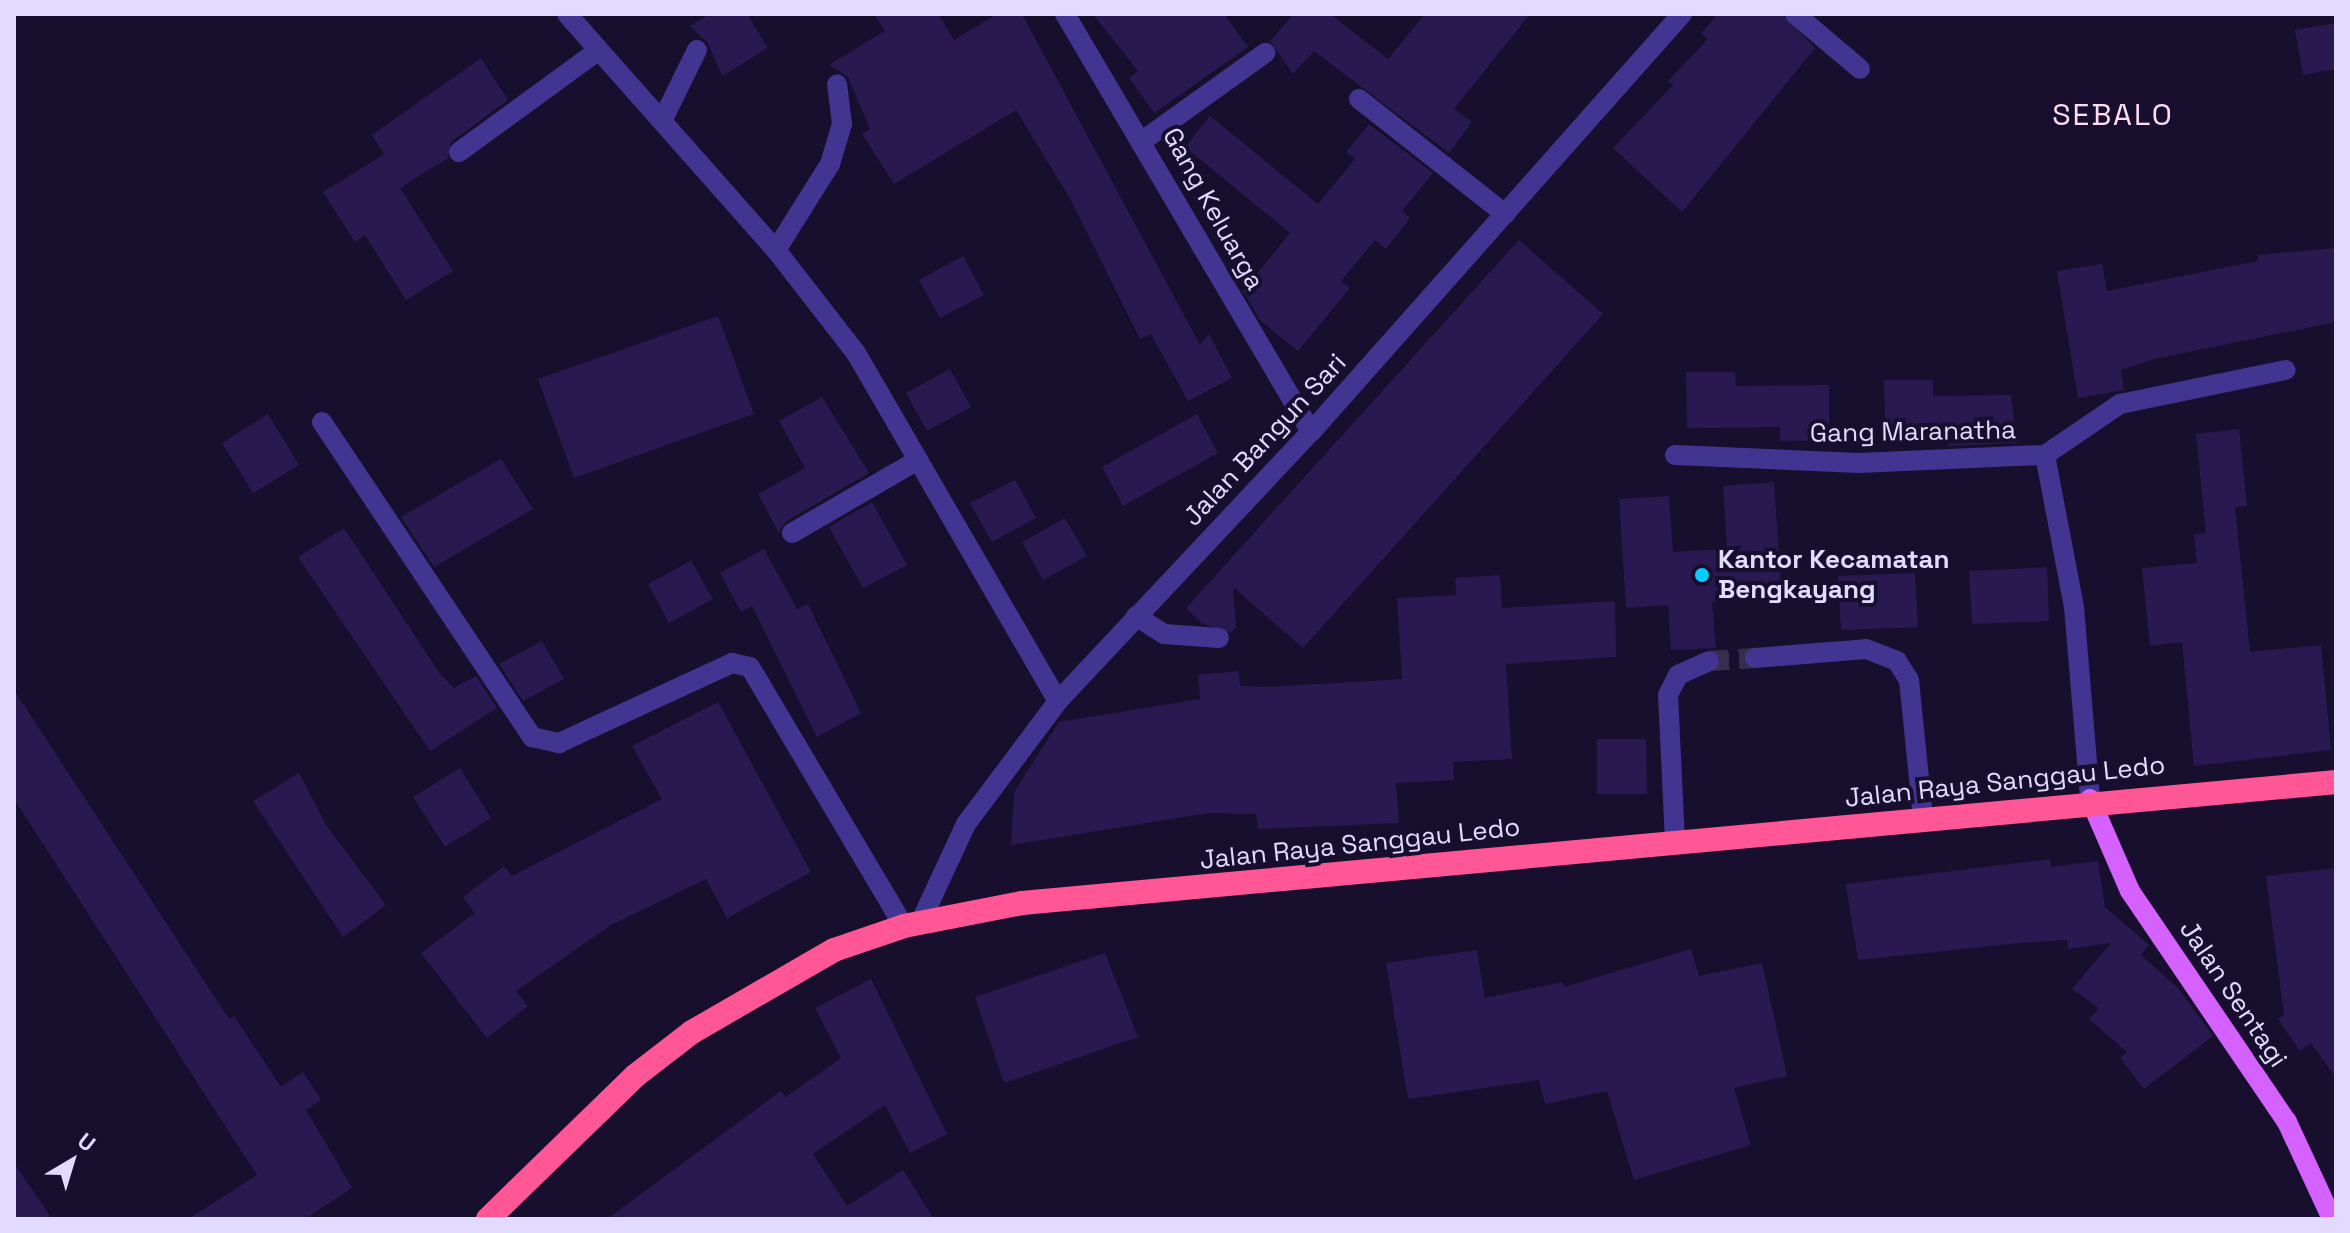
<!DOCTYPE html>
<html>
<head>
<meta charset="utf-8">
<style>
  body { margin:0 }
  #map { position:relative; width:2350px; height:1233px; overflow:hidden; background:#170f2d; font-family:"Space Grotesk",sans-serif }
  div>[style] { position:absolute }
  [style*='--x'] { left:calc(var(--x)*1px); top:calc(var(--y)*1px); width:calc(var(--w)*1px); rotate:calc(var(--a)*1deg) }
  .building>* { inset:0; background:#2a1950 }
  .minor-tunnel>* { height:20px; margin-top:-10px; transform-origin:0; background:repeating-linear-gradient(90deg,#362e4c 0 20px,transparent 0 30px) }
  .minor>* { height:20px; margin:-10px; padding:0 10px; transform-origin:10px; border-radius:10px; background:#423591 }
  .major>* { height:20px; margin:-10px; padding:0 10px; transform-origin:10px; border-radius:10px; background:#d562ff }
  .highway>* { height:24px; margin:-12px; padding:0 12px; transform-origin:12px; border-radius:12px; background:#ff5695 }
  .dots>* { width:22px; height:22px; translate:-50% -50%; box-sizing:border-box; border:4px solid #170f2d; border-radius:50% }
  span { translate:-50% -50%; white-space:nowrap; text-align:center; line-height:1.15; -webkit-text-stroke:8px #170f2d; paint-order:stroke }
  .street-label { font-size:26px; color:#e3dbff }
  .poi-label { font-size:26px; color:#e3dbff; font-weight:700 }
  .left { translate:0 -50%; text-align:left }
  .quarter-label { font-size:30px; color:#ffddef; letter-spacing:2px }
  .frame { position:absolute; inset:0; border:16px solid #e3dbff; pointer-events:none }
  .north { position:absolute; left:32px; top:1121px; width:80px; height:80px; -webkit-text-stroke:6px #170f2d; paint-order:stroke; rotate:38deg; font-size:22px; font-weight:700; line-height:32px; text-align:center; color:#e3dbff }
  .north::after { content:''; display:block; margin:auto; width:28px; height:36px; background:#e3dbff; clip-path:polygon(50% 0,100% 100%,50% 72%,0 100%) }
</style>
</head>
<body>
<div id="map">
  <div class="building">
    <div style="clip-path:polygon(710px 14px,747px 14px,768px 48px,722px 76px,708px 43px,690px 26px)"></div>
    <div style="clip-path:polygon(874px 14px,938px 14px,954px 40px,997px 14px,1022px 14px,1200px 345px,1209px 334px,1232px 378px,1188px 401px,1151px 334px,1140px 339px,1071px 200px,1016px 110px,894px 184px,862px 134px,870px 129px,848px 77px,829px 65px,885px 31px)"></div>
    <div style="clip-path:polygon(1093px 14px,1224px 14px,1248px 47px,1154px 113px,1129px 78px,1138px 71px)"></div>
    <div style="clip-path:polygon(1294px 14px,1330px 14px,1388px 59px,1425px 14px,1530px 14px,1454px 109px,1472px 122px,1449px 153px,1314px 51px,1293px 74px,1270px 41px)"></div>
    <div style="clip-path:polygon(1718px 14px,1782px 14px,1815px 48px,1682px 212px,1613px 148px,1673px 85px,1668px 81px,1708px 39px,1701px 33px)"></div>
    <div style="clip-path:polygon(2336px 23px,2336px 69px,2303px 75px,2295px 30px)"></div>
    <div style="clip-path:polygon(481px 58px,508px 100px,451px 142px,448px 158px,400px 188px,453px 271px,406px 300px,365px 235px,355px 242px,323px 192px,384px 154px,372px 135px)"></div>
    <div style="clip-path:polygon(1210px 116px,1318px 204px,1355px 159px,1346px 152px,1369px 124px,1433px 173px,1402px 211px,1410px 218px,1386px 249px,1375px 240px,1341px 281px,1350px 288px,1298px 351px,1260px 320px,1243px 291px,1290px 233px,1185px 147px)"></div>
    <div style="clip-path:polygon(1519px 240px,1603px 314px,1303px 648px,1233px 587px,1236px 627px,1231px 633px,1203px 624px,1186px 608px)"></div>
    <div style="clip-path:polygon(2336px 248px,2336px 322px,2154px 359px,2121px 370px,2124px 390px,2078px 398px,2057px 271px,2102px 264px,2107px 291px,2258px 261px,2258px 255px)"></div>
    <div style="clip-path:polygon(963px 256px,984px 295px,940px 318px,919px 280px)"></div>
    <div style="clip-path:polygon(718px 316px,754px 414px,574px 478px,538px 379px)"></div>
    <div style="clip-path:polygon(950px 369px,971px 407px,927px 431px,906px 393px)"></div>
    <div style="clip-path:polygon(1686px 372px,1735px 372px,1736px 386px,1829px 385px,1829px 440px,1780px 441px,1780px 427px,1687px 428px)"></div>
    <div style="clip-path:polygon(1884px 380px,1933px 380px,1933px 396px,2011px 395px,2016px 443px,1949px 446px,1948px 435px,1885px 435px)"></div>
    <div style="clip-path:polygon(822px 397px,869px 473px,785px 522px,779px 533px,758px 494px,805px 468px,779px 421px)"></div>
    <div style="clip-path:polygon(268px 414px,299px 465px,253px 493px,222px 443px)"></div>
    <div style="clip-path:polygon(1197px 414px,1218px 453px,1123px 506px,1102px 467px)"></div>
    <div style="clip-path:polygon(2239px 429px,2247px 506px,2235px 507px,2250px 652px,2321px 645px,2331px 750px,2194px 766px,2182px 642px,2150px 646px,2142px 568px,2197px 563px,2194px 534px,2206px 533px,2196px 434px)"></div>
    <div style="clip-path:polygon(501px 459px,533px 509px,434px 567px,401px 517px)"></div>
    <div style="clip-path:polygon(1015px 480px,1036px 518px,992px 542px,970px 503px)"></div>
    <div style="clip-path:polygon(1774px 482px,1782px 598px,1712px 602px,1716px 648px,1671px 650px,1668px 605px,1626px 608px,1619px 499px,1669px 496px,1673px 552px,1727px 549px,1723px 486px)"></div>
    <div style="clip-path:polygon(872px 502px,907px 565px,863px 588px,829px 527px)"></div>
    <div style="clip-path:polygon(1065px 518px,1087px 556px,1043px 580px,1022px 542px)"></div>
    <div style="clip-path:polygon(344px 528px,440px 674px,454px 688px,476px 676px,497px 708px,430px 751px,298px 557px)"></div>
    <div style="clip-path:polygon(764px 549px,797px 609px,808px 604px,861px 713px,817px 737px,752px 606px,741px 612px,720px 573px)"></div>
    <div style="clip-path:polygon(691px 561px,713px 599px,669px 623px,648px 584px)"></div>
    <div style="clip-path:polygon(2047px 567px,2049px 621px,1972px 624px,1969px 571px)"></div>
    <div style="clip-path:polygon(1915px 573px,1918px 627px,1841px 630px,1838px 576px)"></div>
    <div style="clip-path:polygon(1500px 575px,1502px 608px,1615px 601px,1616px 657px,1506px 664px,1512px 759px,1453px 762px,1454px 780px,1396px 783px,1399px 823px,1258px 829px,1256px 814px,1208px 813px,1011px 845px,1014px 792px,1059px 722px,1200px 699px,1198px 675px,1239px 671px,1240px 686px,1269px 687px,1402px 679px,1397px 598px,1456px 595px,1455px 578px)"></div>
    <div style="clip-path:polygon(542px 641px,564px 679px,523px 701px,499px 664px)"></div>
    <div style="clip-path:polygon(14px 690px,229px 1019px,234px 1016px,281px 1087px,303px 1072px,321px 1100px,306px 1110px,352px 1188px,305px 1219px,188px 1219px,257px 1175px,14px 799px)"></div>
    <div style="clip-path:polygon(718px 702px,811px 872px,727px 918px,706px 879px,611px 925px,516px 991px,528px 1006px,487px 1038px,421px 953px,475px 913px,463px 897px,504px 866px,512px 876px,662px 799px,632px 746px)"></div>
    <div style="clip-path:polygon(1597px 739px,1646px 739px,1647px 794px,1597px 794px)"></div>
    <div style="clip-path:polygon(460px 768px,491px 818px,445px 847px,413px 797px)"></div>
    <div style="clip-path:polygon(299px 773px,326px 825px,386px 905px,343px 937px,253px 801px)"></div>
    <div style="clip-path:polygon(2050px 859px,2051px 867px,2098px 861px,2105px 907px,2149px 945px,2141px 955px,2178px 988px,2213px 1036px,2144px 1089px,2120px 1058px,2127px 1052px,2089px 1019px,2099px 1008px,2072px 989px,2111px 943px,2068px 949px,2067px 940px,2019px 943px,1858px 960px,1846px 884px)"></div>
    <div style="clip-path:polygon(2336px 868px,2336px 1078px,2311px 1043px,2300px 1051px,2278px 1019px,2284px 1015px,2266px 876px)"></div>
    <div style="clip-path:polygon(1691px 949px,1699px 976px,1762px 963px,1787px 1076px,1734px 1088px,1751px 1145px,1634px 1180px,1607px 1091px,1545px 1104px,1539px 1080px,1408px 1099px,1386px 963px,1477px 950px,1485px 998px,1563px 982px,1564px 987px)"></div>
    <div style="clip-path:polygon(1105px 953px,1138px 1037px,1004px 1083px,975px 997px)"></div>
    <div style="clip-path:polygon(871px 979px,947px 1134px,910px 1153px,885px 1105px,813px 1154px,847px 1206px,903px 1170px,934px 1219px,607px 1219px,781px 1091px,786px 1097px,841px 1058px,815px 1008px)"></div>
    <div style="clip-path:polygon(14px 1163px,52px 1219px,14px 1219px)"></div>
  </div>
  <div class="minor-tunnel">
    <div style="--x:1709;--y:661;--w:46;--a:-3.7"></div>
  </div>
  <div class="minor">
    <div style="--x:567;--y:14;--w:315;--a:48.5"></div>
    <div style="--x:776;--y:250;--w:130;--a:52.2"></div>
    <div style="--x:856;--y:353;--w:402;--a:59.9"></div>
    <div style="--x:1065;--y:14;--w:485;--a:59.5"></div>
    <div style="--x:1795;--y:14;--w:85;--a:40.2"></div>
    <div style="--x:1359;--y:99;--w:186;--a:38.2"></div>
    <div style="--x:663;--y:119;--w:77;--a:-63.8"></div>
    <div style="--x:1145;--y:139;--w:148;--a:-35.6"></div>
    <div style="--x:459;--y:152;--w:173;--a:-36.1"></div>
    <div style="--x:776;--y:250;--w:102;--a:-57.9"></div>
    <div style="--x:830;--y:164;--w:42;--a:-73.3"></div>
    <div style="--x:842;--y:124;--w:40;--a:-97.1"></div>
    <div style="--x:322;--y:422;--w:379;--a:56.3"></div>
    <div style="--x:532;--y:737;--w:28;--a:13"></div>
    <div style="--x:559;--y:743;--w:191;--a:-24.8"></div>
    <div style="--x:732;--y:663;--w:18;--a:13"></div>
    <div style="--x:750;--y:667;--w:301;--a:59.3"></div>
    <div style="--x:1675;--y:455;--w:184;--a:2.5"></div>
    <div style="--x:1859;--y:463;--w:186;--a:-2.5"></div>
    <div style="--x:2045;--y:455;--w:155;--a:79.2"></div>
    <div style="--x:2074;--y:607;--w:193;--a:85.2"></div>
    <div style="--x:2045;--y:455;--w:91;--a:-34.2"></div>
    <div style="--x:2120;--y:404;--w:169;--a:-11.6"></div>
    <div style="--x:792;--y:533;--w:146;--a:-30.1"></div>
    <div style="--x:1136;--y:616;--w:33;--a:33"></div>
    <div style="--x:1164;--y:634;--w:55;--a:4.2"></div>
    <div style="--x:1755;--y:658;--w:111;--a:-4.6"></div>
    <div style="--x:1866;--y:649;--w:33;--a:21"></div>
    <div style="--x:1897;--y:661;--w:22;--a:58"></div>
    <div style="--x:1909;--y:680;--w:140;--a:84.2"></div>
    <div style="--x:1675;--y:842;--w:147;--a:-92.7"></div>
    <div style="--x:1668;--y:695;--w:22;--a:-63"></div>
    <div style="--x:1678;--y:675;--w:34;--a:-24"></div>
    <div style="--x:920;--y:923;--w:109;--a:-65.1"></div>
    <div style="--x:966;--y:824;--w:154;--a:-53.2"></div>
    <div style="--x:1058;--y:701;--w:369;--a:-46.8"></div>
    <div style="--x:1311;--y:432;--w:559;--a:-48.41"></div>
  </div>
  <div class="major">
    <div style="--x:2090;--y:799;--w:100;--a:66.5"></div>
    <div style="--x:2130;--y:891;--w:279;--a:55.8"></div>
    <div style="--x:2287;--y:1122;--w:107;--a:65.1"></div>
  </div>
  <div class="highway">
    <div style="--x:488;--y:1219;--w:205;--a:-44.2"></div>
    <div style="--x:635;--y:1076;--w:72;--a:-37.7"></div>
    <div style="--x:692;--y:1032;--w:164;--a:-30"></div>
    <div style="--x:834;--y:950;--w:74;--a:-18.9"></div>
    <div style="--x:904;--y:926;--w:120;--a:-11"></div>
    <div style="--x:1022;--y:903;--w:1320;--a:-5.26"></div>
  </div>
  <div class="dots">
    <div style="left:1702px;top:575px;background:#07ccff"></div>
  </div>
  <div class="street-label">
    <span style="left:1213px;top:209px;rotate:61deg">Gang Keluarga</span>
    <span style="left:1913px;top:432px;rotate:-1deg">Gang Maranatha</span>
    <span style="left:1265px;top:440px;rotate:-47deg">Jalan Bangun Sari</span>
    <span style="left:2005px;top:782px;rotate:-6deg">Jalan Raya Sanggau Ledo</span>
    <span style="left:1360px;top:844px;rotate:-6deg">Jalan Raya Sanggau Ledo</span>
    <span style="left:2233px;top:994px;rotate:56deg">Jalan Sentagi</span>
  </div>
  <div class="poi-label">
    <span class="left" style="left:1718px;top:575px">Kantor Kecamatan<br>Bengkayang</span>
  </div>
  <div class="quarter-label">
    <span style="left:2113px;top:115px">SEBALO</span>
  </div>
  <div class="frame"></div>
  <div class="north">U</div>
</div>
</body>
</html>
